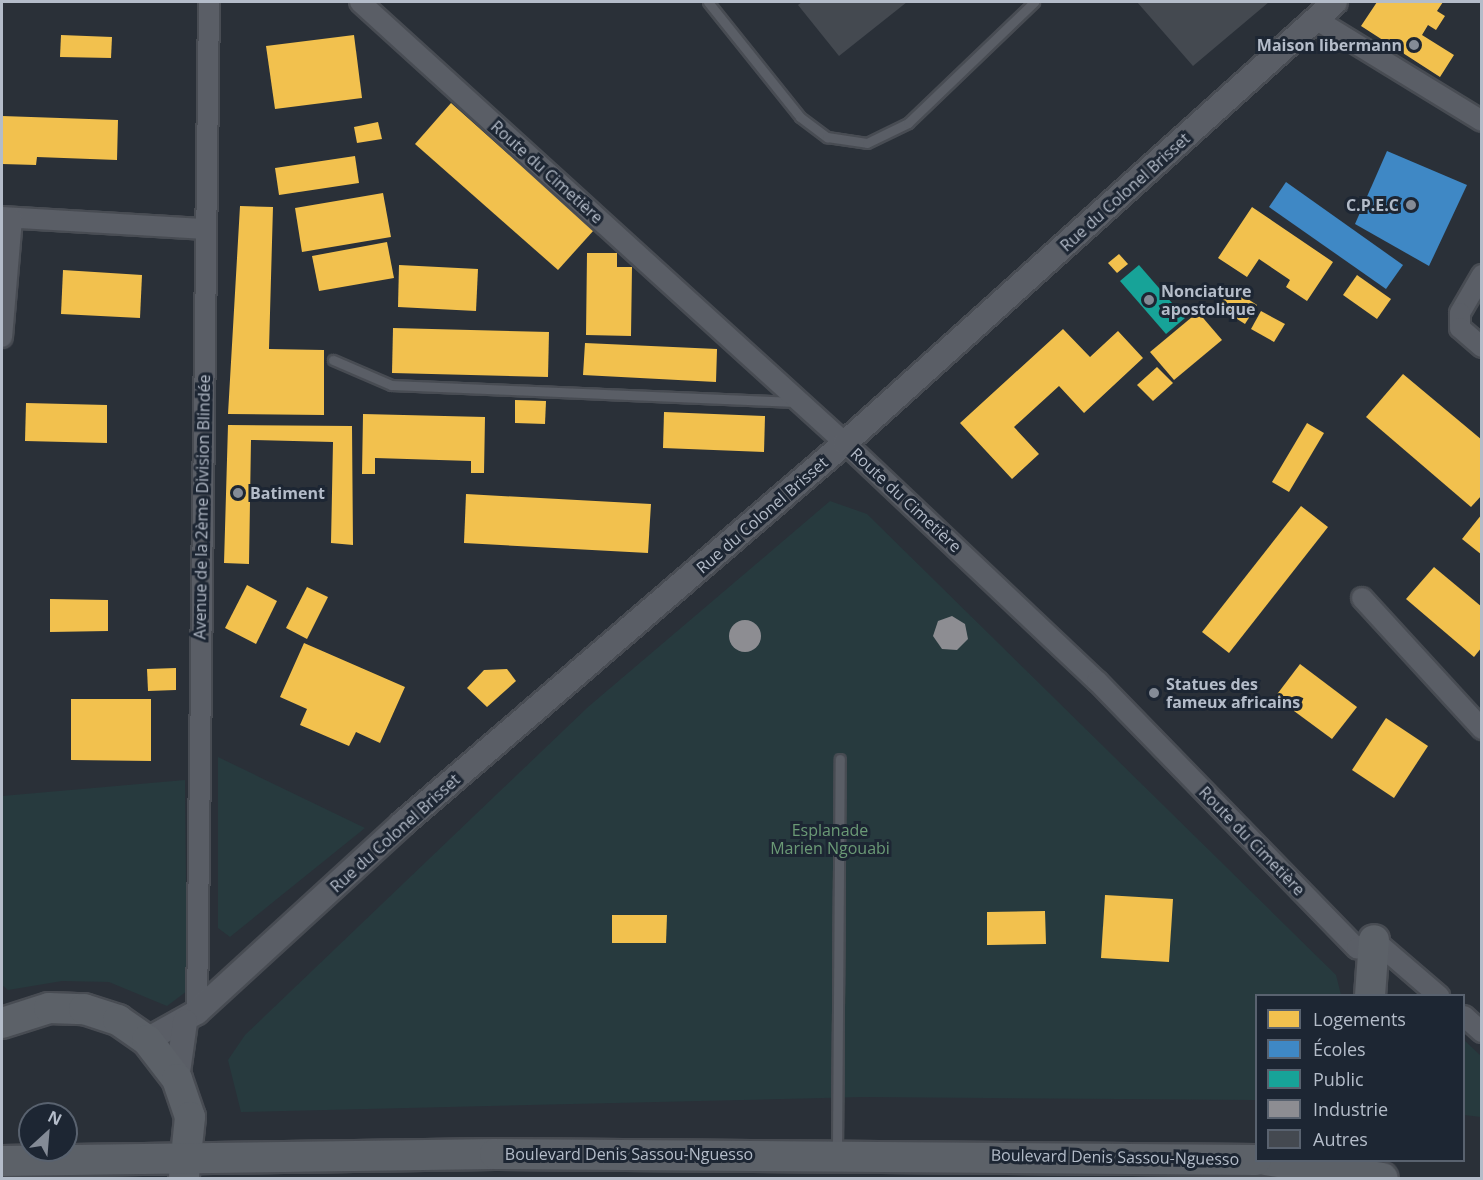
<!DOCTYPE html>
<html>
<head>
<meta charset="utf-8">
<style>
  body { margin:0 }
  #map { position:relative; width:1483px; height:1180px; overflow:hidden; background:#2a3038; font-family:"Open Sans",sans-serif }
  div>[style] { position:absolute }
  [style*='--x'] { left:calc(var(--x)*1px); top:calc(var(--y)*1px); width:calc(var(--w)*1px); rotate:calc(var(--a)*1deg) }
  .green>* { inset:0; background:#273a3e }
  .homes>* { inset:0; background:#f2c14e }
  .schools>* { inset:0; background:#3f88c5 }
  .public>* { inset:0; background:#17a398 }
  .industry>* { inset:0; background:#8d8d92 }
  .round { border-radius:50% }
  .building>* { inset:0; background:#444950 }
  .roads { filter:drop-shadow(2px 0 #484c53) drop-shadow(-2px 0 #484c53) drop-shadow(0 2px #484c53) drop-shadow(0 -2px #484c53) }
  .service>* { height:9px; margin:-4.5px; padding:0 4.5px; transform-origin:4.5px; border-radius:4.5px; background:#5a5e66 }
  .minor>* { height:20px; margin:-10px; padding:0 10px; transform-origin:10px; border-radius:10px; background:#5a5e66 }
  .tertiary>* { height:24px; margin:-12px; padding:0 12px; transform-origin:12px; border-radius:12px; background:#5a5e66 }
  .primary>* { height:30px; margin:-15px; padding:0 15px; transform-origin:15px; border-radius:15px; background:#5c6168 }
  .dots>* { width:16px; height:16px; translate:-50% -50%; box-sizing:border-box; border:3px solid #1d2633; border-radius:50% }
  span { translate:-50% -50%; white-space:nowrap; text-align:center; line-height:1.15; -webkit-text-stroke:6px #1d2633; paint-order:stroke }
  .poi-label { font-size:16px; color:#b4bcc9; font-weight:700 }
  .right { translate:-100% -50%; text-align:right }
  .left { translate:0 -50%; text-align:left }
  .street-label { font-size:16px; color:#b4bcc9 }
  .park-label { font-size:16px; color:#6b9a76 }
  .frame { position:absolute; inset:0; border:3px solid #b4bcc9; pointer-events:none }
  .legend { position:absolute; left:1255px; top:994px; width:210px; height:168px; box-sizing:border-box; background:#1d2633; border:2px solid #59626f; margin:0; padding:8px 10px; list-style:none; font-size:18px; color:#b4bcc9 }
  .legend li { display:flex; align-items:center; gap:12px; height:30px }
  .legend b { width:30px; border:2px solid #59626f }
  .north { position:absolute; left:18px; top:1102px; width:60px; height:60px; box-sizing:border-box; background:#1d2633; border:2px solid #59626f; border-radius:50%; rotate:26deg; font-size:16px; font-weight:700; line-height:24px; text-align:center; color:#b4bcc9 }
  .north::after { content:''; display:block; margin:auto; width:21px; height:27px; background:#848b96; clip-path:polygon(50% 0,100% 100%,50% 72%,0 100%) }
</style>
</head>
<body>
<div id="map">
  <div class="green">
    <div style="clip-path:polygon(830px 501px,867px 514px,1336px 975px,1341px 995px,1256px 996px,1256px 1100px,864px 1097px,241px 1112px,228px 1060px,245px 1035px,588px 707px)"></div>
    <div style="clip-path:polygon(218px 757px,365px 828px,230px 937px,218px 928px)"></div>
    <div style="clip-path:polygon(185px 780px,187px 991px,167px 1006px,109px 982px,62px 981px,8px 990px,2px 985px,2px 796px)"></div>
    <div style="clip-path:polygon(1464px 1040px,1481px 1056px,1481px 1117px,1464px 1115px)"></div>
  </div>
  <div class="homes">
    <div style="clip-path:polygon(1377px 2px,1443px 2px,1437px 11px,1445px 16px,1436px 30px,1428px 25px,1422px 35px,1454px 55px,1440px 77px,1361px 26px)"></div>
    <div style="clip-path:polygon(61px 35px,112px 37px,111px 58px,60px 57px)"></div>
    <div style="clip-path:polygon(354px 35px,362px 98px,275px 109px,266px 46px)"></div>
    <div style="clip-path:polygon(451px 103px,594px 230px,558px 270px,415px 144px)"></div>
    <div style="clip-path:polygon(2px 116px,118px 120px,117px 160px,37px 157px,36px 165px,2px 164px)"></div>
    <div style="clip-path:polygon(378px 122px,382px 139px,357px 143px,354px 127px)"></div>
    <div style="clip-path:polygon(355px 156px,359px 183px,279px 195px,275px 168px)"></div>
    <div style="clip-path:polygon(383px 193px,391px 237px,302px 252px,295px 208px)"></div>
    <div style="clip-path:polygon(240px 206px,273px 207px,269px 349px,324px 350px,324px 415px,228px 414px)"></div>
    <div style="clip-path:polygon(1252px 207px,1333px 262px,1307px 301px,1286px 287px,1290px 280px,1259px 259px,1247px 277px,1218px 258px)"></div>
    <div style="clip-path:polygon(387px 242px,394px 278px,319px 291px,312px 256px)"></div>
    <div style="clip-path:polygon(587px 253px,617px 253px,617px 267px,632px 267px,631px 336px,586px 335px)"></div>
    <div style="clip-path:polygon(1119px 254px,1128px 264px,1117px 273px,1108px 263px)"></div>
    <div style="clip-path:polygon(399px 265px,478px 269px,476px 311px,398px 307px)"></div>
    <div style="clip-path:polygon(63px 270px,142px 275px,140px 318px,61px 314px)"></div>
    <div style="clip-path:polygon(1357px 275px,1391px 299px,1377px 319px,1343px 295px)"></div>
    <div style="clip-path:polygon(1231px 288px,1257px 305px,1245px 324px,1218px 307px)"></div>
    <div style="clip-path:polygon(1261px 311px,1285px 324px,1274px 342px,1251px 329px)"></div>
    <div style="clip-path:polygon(1198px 312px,1222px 340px,1174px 380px,1150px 352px)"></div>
    <div style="clip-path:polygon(393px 328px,549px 332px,548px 377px,392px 373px)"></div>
    <div style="clip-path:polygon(1063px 329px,1090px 357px,1118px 331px,1143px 358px,1084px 413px,1059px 386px,1014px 427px,1039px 454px,1012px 479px,960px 423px)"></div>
    <div style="clip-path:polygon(585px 343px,717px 349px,716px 382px,583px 375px)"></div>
    <div style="clip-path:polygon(1157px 367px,1173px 383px,1153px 401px,1137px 385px)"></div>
    <div style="clip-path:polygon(1403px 374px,1482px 440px,1482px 495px,1471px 507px,1366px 417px)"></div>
    <div style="clip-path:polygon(515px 400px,546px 401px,545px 424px,515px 423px)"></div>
    <div style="clip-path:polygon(26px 403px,107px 405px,107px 443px,25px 441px)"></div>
    <div style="clip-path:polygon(664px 412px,765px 416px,764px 452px,663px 448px)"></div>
    <div style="clip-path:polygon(363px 414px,485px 417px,484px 473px,471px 473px,471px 461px,375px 458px,375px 474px,362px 474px)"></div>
    <div style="clip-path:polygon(1307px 423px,1324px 433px,1289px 492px,1272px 482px)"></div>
    <div style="clip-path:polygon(228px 425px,352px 426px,353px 545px,331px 543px,333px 442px,251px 440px,249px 564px,224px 563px)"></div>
    <div style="clip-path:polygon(466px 494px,651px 504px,648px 553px,464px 543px)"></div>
    <div style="clip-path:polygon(1301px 506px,1328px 527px,1229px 653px,1202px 632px)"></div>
    <div style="clip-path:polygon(1482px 514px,1482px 555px,1462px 539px)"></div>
    <div style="clip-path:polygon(1434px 567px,1482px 607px,1482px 647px,1474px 657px,1406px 599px)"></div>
    <div style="clip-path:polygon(247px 585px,277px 601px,256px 644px,225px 628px)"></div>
    <div style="clip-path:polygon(307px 587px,328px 597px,307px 639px,286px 628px)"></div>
    <div style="clip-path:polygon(50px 599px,108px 600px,108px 631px,50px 632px)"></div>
    <div style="clip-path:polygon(304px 643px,405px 687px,380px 743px,356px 732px,349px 746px,300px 725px,307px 709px,280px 697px)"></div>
    <div style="clip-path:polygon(1300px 664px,1357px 707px,1332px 739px,1275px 697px)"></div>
    <div style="clip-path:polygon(176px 668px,176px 690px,148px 691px,147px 669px)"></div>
    <div style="clip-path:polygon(507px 669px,516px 681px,487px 707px,467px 688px,484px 670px)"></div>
    <div style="clip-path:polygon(71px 699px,151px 699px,151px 761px,71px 760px)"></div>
    <div style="clip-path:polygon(1386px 718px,1428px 746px,1394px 798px,1352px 770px)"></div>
    <div style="clip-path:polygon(1105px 895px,1173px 899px,1169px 962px,1101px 958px)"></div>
    <div style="clip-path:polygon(1045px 911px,1046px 944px,987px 945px,987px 912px)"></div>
    <div style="clip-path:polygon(612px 915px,667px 915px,666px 943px,612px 943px)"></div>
  </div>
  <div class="schools">
    <div style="clip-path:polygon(1387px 151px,1467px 185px,1429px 266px,1355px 224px)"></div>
    <div style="clip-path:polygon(1286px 182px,1403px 265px,1386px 289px,1269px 207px)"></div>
  </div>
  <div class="public">
    <div style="clip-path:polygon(1139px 265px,1185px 318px,1166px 334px,1120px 281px)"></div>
  </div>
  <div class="industry">
    <div style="clip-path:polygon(952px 616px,965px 624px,968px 639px,957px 650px,942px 649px,933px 636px,938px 621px)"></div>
    <div class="round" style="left:729px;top:620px;width:32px;height:32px"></div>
  </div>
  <div class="building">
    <div style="clip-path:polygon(802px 2px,907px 2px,839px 56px,798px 5px)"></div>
    <div style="clip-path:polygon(1137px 2px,1269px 2px,1193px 66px)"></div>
  </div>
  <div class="roads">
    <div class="service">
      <div style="--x:708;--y:2;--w:147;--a:51.3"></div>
      <div style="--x:800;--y:117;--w:34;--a:37"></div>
      <div style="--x:827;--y:137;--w:40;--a:8.5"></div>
      <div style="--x:867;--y:143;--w:46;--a:-26"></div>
      <div style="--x:908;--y:123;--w:175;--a:-43.8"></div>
      <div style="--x:333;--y:360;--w:63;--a:23.3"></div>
      <div style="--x:391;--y:385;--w:405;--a:2.4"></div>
      <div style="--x:837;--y:1152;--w:393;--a:-89.6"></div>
    </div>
    <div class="minor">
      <div style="--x:360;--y:2;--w:656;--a:42.28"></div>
      <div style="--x:845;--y:443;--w:347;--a:43.4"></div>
      <div style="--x:1097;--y:681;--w:373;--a:45.8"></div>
      <div style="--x:1357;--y:948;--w:19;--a:-25"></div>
      <div style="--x:1374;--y:940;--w:86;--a:40.7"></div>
      <div style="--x:1317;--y:20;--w:193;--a:31.5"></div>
      <div style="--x:2;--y:217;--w:203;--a:3.4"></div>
      <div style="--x:1482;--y:275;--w:44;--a:120.1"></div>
      <div style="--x:1460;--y:313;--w:15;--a:90"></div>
      <div style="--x:1460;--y:328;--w:29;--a:41"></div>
      <div style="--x:2;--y:337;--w:119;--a:-85.2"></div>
      <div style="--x:1362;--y:598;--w:178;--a:47.5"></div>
      <div style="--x:197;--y:1012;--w:1010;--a:-89.32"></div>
      <div style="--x:1464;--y:1016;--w:24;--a:42"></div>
    </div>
    <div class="tertiary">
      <div style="--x:147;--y:1040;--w:57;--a:-29.2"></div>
      <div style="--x:197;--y:1012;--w:278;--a:-42.5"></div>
      <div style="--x:402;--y:824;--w:584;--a:-40.7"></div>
      <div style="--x:845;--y:443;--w:659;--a:-41.99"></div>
      <div style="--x:177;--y:1079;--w:58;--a:-82"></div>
    </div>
    <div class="primary">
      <div style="--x:1370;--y:996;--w:56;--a:-85.9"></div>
      <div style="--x:2;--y:1023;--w:49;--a:-17.7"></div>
      <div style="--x:49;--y:1008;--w:35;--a:2"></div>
      <div style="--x:84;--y:1009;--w:36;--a:18"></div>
      <div style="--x:118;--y:1020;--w:35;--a:35"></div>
      <div style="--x:147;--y:1040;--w:49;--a:52.4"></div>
      <div style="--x:177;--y:1079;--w:40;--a:71.1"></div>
      <div style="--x:190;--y:1117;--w:59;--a:95.8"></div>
      <div style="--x:1265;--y:1160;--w:119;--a:8.7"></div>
      <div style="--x:2;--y:1161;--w:493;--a:-0.8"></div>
      <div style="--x:495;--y:1154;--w:761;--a:0.45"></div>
    </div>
  </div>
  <div class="dots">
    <div style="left:1414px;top:45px;background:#848b96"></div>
    <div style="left:1411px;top:205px;background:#848b96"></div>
    <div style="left:1149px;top:300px;background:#848b96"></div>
    <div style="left:238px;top:493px;background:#848b96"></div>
    <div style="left:1154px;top:693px;background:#848b96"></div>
  </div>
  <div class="poi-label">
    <span class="right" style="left:1402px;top:45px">Maison libermann</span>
    <span class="right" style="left:1399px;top:205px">C.P.E.C</span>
    <span class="left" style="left:1161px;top:300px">Nonciature<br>apostolique</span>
    <span class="left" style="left:250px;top:493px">Batiment</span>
    <span class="left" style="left:1166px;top:693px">Statues des<br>fameux africains</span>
  </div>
  <div class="street-label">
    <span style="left:547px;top:172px;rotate:42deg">Route du Cimetière</span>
    <span style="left:1125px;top:192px;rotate:-42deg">Rue du Colonel Brisset</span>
    <span style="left:906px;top:500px;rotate:43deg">Route du Cimetière</span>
    <span style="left:202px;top:507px;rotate:-89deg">Avenue de la 2ème Division Blindée</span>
    <span style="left:762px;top:515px;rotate:-41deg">Rue du Colonel Brisset</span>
    <span style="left:395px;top:833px;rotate:-42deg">Rue du Colonel Brisset</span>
    <span style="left:1252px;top:841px;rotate:46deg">Route du Cimetière</span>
    <span style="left:629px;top:1154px">Boulevard Denis Sassou-Nguesso</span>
    <span style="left:1115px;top:1157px;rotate:1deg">Boulevard Denis Sassou-Nguesso</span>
  </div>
  <div class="park-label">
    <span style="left:830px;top:839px">Esplanade<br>Marien Ngouabi</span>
  </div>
  <div class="frame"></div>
  <ul class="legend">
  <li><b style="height:16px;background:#f2c14e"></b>Logements</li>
  <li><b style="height:16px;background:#3f88c5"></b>Écoles</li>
  <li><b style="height:16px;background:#17a398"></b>Public</li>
  <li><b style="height:16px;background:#8d8d92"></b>Industrie</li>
  <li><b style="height:16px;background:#444950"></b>Autres</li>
  </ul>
  <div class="north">N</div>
</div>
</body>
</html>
